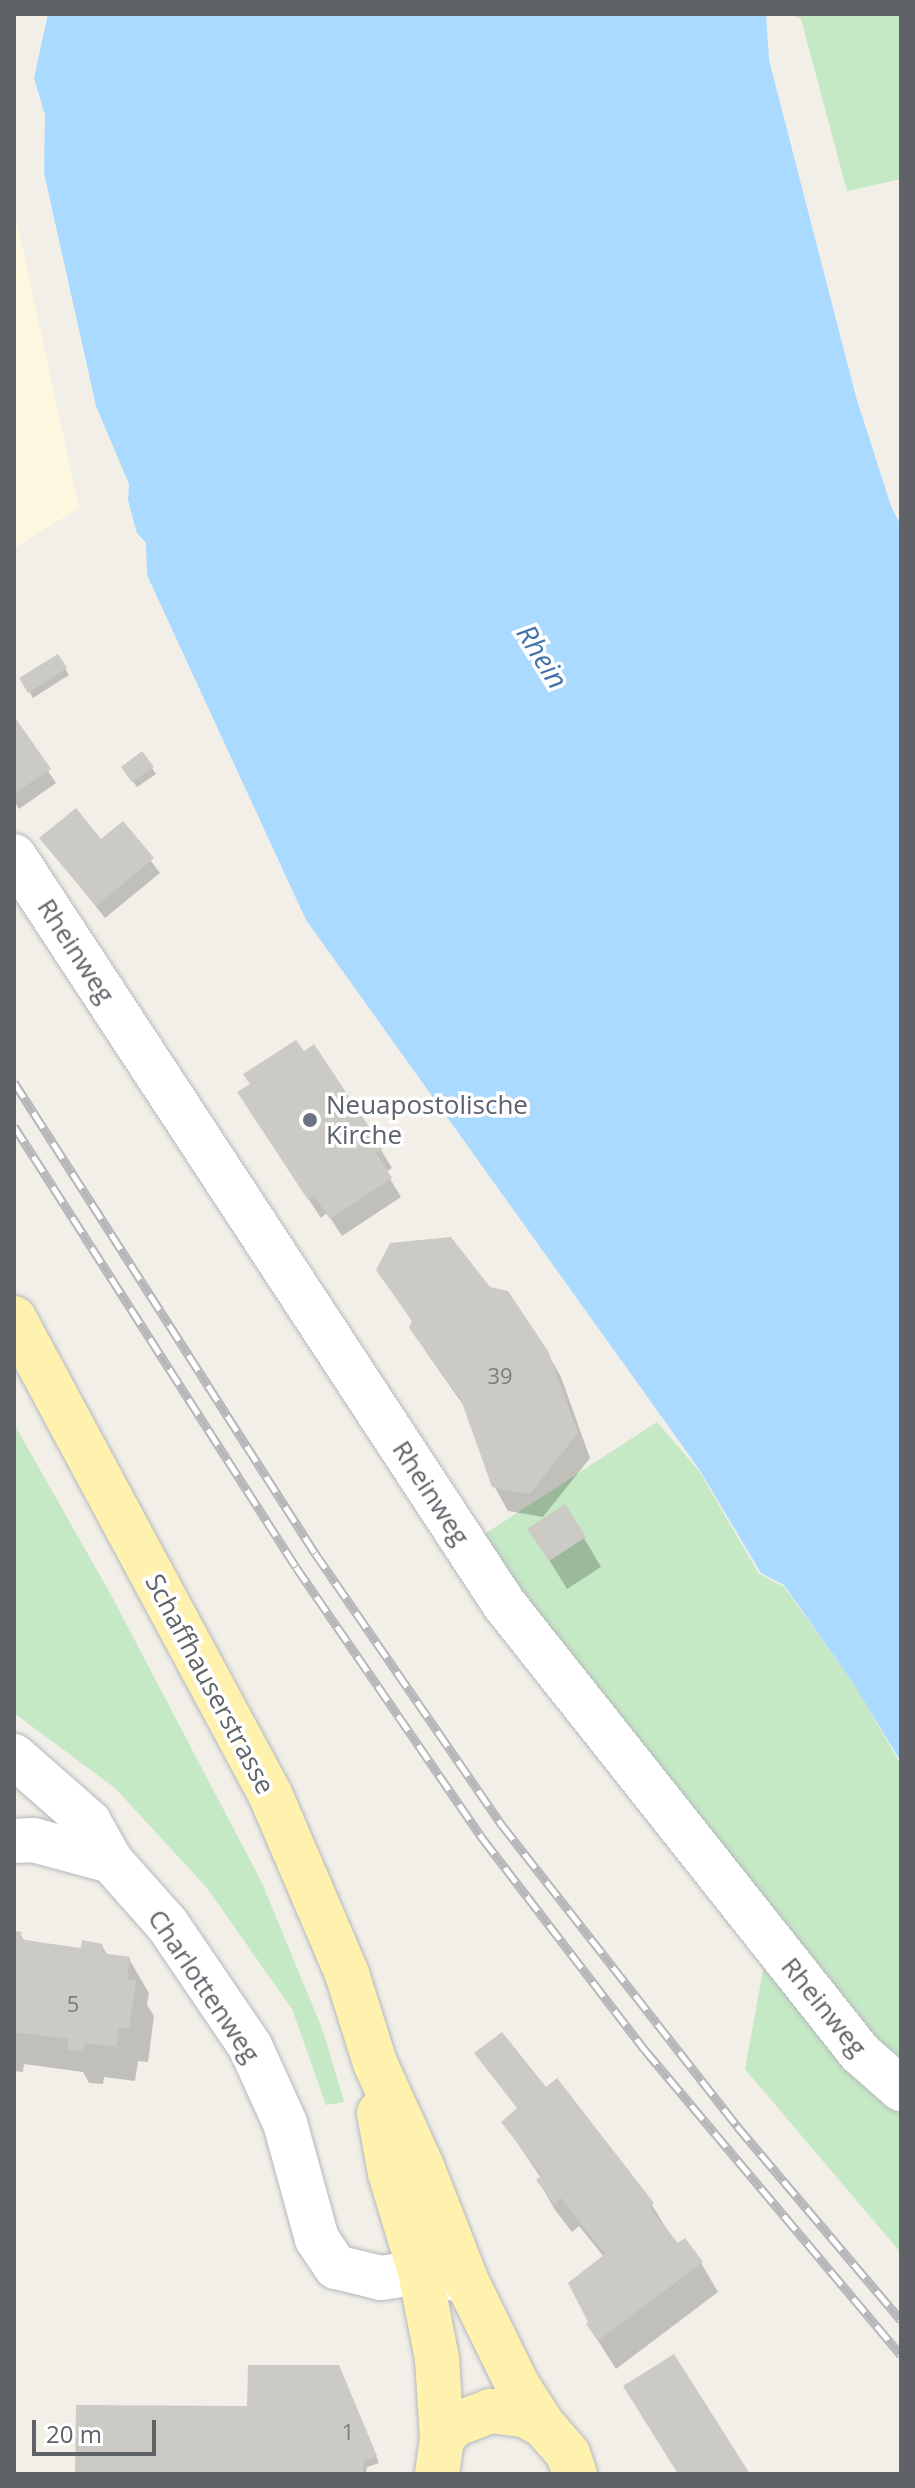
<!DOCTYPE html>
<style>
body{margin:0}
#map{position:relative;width:915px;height:2488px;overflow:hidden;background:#f1efe8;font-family:"Open Sans",sans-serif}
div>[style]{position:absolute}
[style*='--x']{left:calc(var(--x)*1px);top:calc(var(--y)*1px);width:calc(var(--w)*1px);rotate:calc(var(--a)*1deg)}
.commercial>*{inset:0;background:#fef7e0}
.green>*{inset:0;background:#c5e8c5}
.water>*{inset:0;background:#aadaff}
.shadow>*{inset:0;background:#0003}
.building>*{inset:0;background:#cccac5}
.roads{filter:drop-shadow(0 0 2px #b5b8bc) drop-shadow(0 0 2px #b5b8bc)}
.minor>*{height:44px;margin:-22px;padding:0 22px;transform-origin:22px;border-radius:22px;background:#fff}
.major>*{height:44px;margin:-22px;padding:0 22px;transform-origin:22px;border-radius:22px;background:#fff2af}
.rail>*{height:9px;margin-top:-4.5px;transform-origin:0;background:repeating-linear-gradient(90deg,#fff 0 18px,#b6b7b8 0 36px);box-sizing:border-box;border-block:2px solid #b6b7b8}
.dots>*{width:22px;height:22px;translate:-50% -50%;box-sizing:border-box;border:4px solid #fff;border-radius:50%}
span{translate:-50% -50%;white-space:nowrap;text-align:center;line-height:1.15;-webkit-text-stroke:7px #fff;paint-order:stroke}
.number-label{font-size:22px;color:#7a7d7f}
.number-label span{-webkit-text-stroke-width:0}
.street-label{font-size:26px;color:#5f6368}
.worship-label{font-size:26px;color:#5b616d}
.left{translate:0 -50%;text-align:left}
.water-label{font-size:28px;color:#4174aa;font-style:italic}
.frame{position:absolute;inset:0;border:16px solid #5f6368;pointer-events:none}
.scale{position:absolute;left:32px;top:2420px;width:124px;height:36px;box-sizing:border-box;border:4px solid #5f6368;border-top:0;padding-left:10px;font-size:24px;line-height:28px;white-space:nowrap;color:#5f6368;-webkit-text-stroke:6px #fff;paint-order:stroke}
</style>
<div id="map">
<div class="commercial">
<i style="clip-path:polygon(14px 209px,79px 508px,14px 548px)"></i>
</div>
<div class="green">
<i style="clip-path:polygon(791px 14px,901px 14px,901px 179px,847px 191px,801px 19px)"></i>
<i style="clip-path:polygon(657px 1422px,699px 1471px,759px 1574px,784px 1587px,854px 1684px,901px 1765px,901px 2104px,460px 1550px)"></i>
<i style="clip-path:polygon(14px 1424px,110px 1593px,262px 1883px,323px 2031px,344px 2102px,326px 2105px,292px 2009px,207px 1888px,115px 1788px,14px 1713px)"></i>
<i style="clip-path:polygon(764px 1965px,901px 2110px,901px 2253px,745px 2069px)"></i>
</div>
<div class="water">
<i style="clip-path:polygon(48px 14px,766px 14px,769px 60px,856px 397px,891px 506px,901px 526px,901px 1762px,853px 1683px,784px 1585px,761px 1573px,699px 1469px,306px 920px,147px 575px,146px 543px,137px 533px,128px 500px,129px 484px,96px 406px,44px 173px,45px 115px,34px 78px)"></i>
</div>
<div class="shadow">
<i style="clip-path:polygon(58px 657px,69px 675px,33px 698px,22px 679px)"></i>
<i style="clip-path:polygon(14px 720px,56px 783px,19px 809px,14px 801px)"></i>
<i style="clip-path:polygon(152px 768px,156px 774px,137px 787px,127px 773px)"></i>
<i style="clip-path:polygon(123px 824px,160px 873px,105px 918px,42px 838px,101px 841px)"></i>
<i style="clip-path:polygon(314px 1047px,381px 1150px,392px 1168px,386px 1172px,401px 1197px,342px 1236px,327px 1213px,321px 1218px,251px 1112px)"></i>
<i style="clip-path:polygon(379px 1270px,489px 1289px,547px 1352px,561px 1377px,590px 1458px,543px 1517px,508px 1511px,494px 1486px,466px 1409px,426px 1352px,412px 1328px,413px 1323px)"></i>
<i style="clip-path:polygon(530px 1529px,584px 1538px,601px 1567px,567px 1589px)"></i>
<i style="clip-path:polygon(14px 1933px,20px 1934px,25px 1942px,83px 1950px,102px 1946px,108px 1956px,129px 1959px,149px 1993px,147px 2005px,154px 2016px,148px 2062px,138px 2061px,135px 2081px,104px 2077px,103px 2084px,89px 2083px,83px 2072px,24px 2064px,23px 2072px,14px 2071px)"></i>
<i style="clip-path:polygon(557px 2081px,652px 2205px,677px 2246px,701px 2263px,718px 2292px,616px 2369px,588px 2325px,604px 2257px,579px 2226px,572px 2232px,555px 2210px,538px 2180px,541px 2178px,503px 2122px)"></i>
<i style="clip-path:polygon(341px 2373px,379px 2463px,367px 2467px,366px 2474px,77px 2474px)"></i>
</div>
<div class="building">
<i style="clip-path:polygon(58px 654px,67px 668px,28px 693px,19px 678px)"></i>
<i style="clip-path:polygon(14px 716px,51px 769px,14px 794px)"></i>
<i style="clip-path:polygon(142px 751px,154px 767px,132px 782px,121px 767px)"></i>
<i style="clip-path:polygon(76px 808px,101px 839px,123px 821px,154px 858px,96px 906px,39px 838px)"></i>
<i style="clip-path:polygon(296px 1040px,304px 1051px,314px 1044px,383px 1148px,376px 1153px,392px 1178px,330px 1219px,314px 1196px,308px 1200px,237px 1092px,250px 1084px,243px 1074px)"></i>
<i style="clip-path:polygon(451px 1237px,490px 1287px,508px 1291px,548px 1351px,578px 1433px,530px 1494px,492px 1487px,461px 1400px,409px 1328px,412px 1321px,376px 1270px,390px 1243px)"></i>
<i style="clip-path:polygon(565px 1504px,586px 1537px,549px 1561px,527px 1529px)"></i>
<i style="clip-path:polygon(14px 1931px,22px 1932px,20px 1939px,45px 1943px,81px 1948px,82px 1940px,103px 1944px,102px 1953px,130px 1957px,127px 1979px,136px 1980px,129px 2029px,119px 2027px,116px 2047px,85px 2043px,83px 2051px,67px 2049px,69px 2039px,14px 2032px)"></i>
<i style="clip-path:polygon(502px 2032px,546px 2087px,557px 2078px,654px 2203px,649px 2207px,678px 2243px,685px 2238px,703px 2262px,598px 2341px,586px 2324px,588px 2322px,568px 2283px,605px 2254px,561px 2198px,554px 2204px,536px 2180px,542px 2175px,501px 2122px,517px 2108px,474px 2053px)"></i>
<i style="clip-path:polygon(674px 2354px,750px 2474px,678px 2474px,623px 2386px)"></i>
<i style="clip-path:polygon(248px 2365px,339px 2365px,377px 2456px,364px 2461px,363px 2474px,75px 2474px,76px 2405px,247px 2406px)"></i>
</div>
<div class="roads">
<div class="minor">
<i style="--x:14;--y:856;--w:894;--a:56.77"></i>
<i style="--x:504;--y:1604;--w:573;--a:51.59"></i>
<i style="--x:860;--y:2053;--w:55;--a:41.3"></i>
<i style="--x:14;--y:1756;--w:100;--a:41.3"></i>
<i style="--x:89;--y:1822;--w:45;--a:60.6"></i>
<i style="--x:14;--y:1841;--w:19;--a:-3"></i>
<i style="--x:33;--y:1840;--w:81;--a:15.1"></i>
<i style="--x:111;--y:1861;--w:84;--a:48.4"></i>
<i style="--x:167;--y:1924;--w:148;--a:55.8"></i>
<i style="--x:250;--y:2046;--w:85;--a:65.6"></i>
<i style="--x:285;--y:2123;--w:120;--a:74.6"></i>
<i style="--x:317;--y:2239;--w:34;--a:56"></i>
<i style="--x:336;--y:2267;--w:46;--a:13.7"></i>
<i style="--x:381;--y:2278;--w:39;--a:-9"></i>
<i style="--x:420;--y:2272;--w:37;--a:11"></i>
</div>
<div class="major">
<i style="--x:14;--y:1318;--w:540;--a:61.73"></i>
<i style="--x:270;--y:1794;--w:196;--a:66.8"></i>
<i style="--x:347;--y:1974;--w:93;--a:72.5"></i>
<i style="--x:375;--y:2063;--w:116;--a:65.6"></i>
<i style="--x:423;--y:2169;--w:121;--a:68.7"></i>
<i style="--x:467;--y:2282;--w:116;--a:63.9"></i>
<i style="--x:518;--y:2386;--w:46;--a:57.3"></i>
<i style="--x:379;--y:2113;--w:61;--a:79.6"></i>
<i style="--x:390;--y:2173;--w:103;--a:73.1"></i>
<i style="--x:420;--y:2272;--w:89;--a:78.9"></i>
<i style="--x:437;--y:2359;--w:80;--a:86.4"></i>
<i style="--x:437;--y:2474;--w:35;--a:-82"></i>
<i style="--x:442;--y:2439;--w:18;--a:-49"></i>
<i style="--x:454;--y:2425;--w:39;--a:-21"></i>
<i style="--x:490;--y:2411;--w:34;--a:7"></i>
<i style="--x:524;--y:2415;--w:21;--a:28"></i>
<i style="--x:543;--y:2425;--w:38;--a:49"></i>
<i style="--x:568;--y:2454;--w:21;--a:71"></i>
</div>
</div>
<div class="rail">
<i style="--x:14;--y:1082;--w:559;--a:57.42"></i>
<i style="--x:315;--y:1553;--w:330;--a:55.5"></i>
<i style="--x:502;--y:1825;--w:382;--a:52"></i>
<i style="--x:737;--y:2126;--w:254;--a:49.8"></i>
<i style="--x:14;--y:1126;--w:523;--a:57.4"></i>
<i style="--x:296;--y:1567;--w:330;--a:55.5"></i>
<i style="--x:483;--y:1839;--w:266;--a:52.5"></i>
<i style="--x:645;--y:2050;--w:398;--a:50"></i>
</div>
<div class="dots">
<i style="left:310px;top:1120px;background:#6b7280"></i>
</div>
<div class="number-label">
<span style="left:500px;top:1376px">39</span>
<span style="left:73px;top:2004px">5</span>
<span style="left:348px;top:2432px">1</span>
</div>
<div class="street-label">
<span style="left:76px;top:951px;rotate:57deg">Rheinweg</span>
<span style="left:431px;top:1493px;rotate:57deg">Rheinweg</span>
<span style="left:210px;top:1684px;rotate:62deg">Schaffhauserstrasse</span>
<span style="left:204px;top:1986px;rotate:56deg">Charlottenweg</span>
<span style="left:824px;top:2007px;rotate:51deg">Rheinweg</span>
</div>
<div class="worship-label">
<span class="left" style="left:326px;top:1120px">Neuapostolische<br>Kirche</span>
</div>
<div class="water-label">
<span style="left:543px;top:656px;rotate:58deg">Rhein</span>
</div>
<div class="frame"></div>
<div class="scale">20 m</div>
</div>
